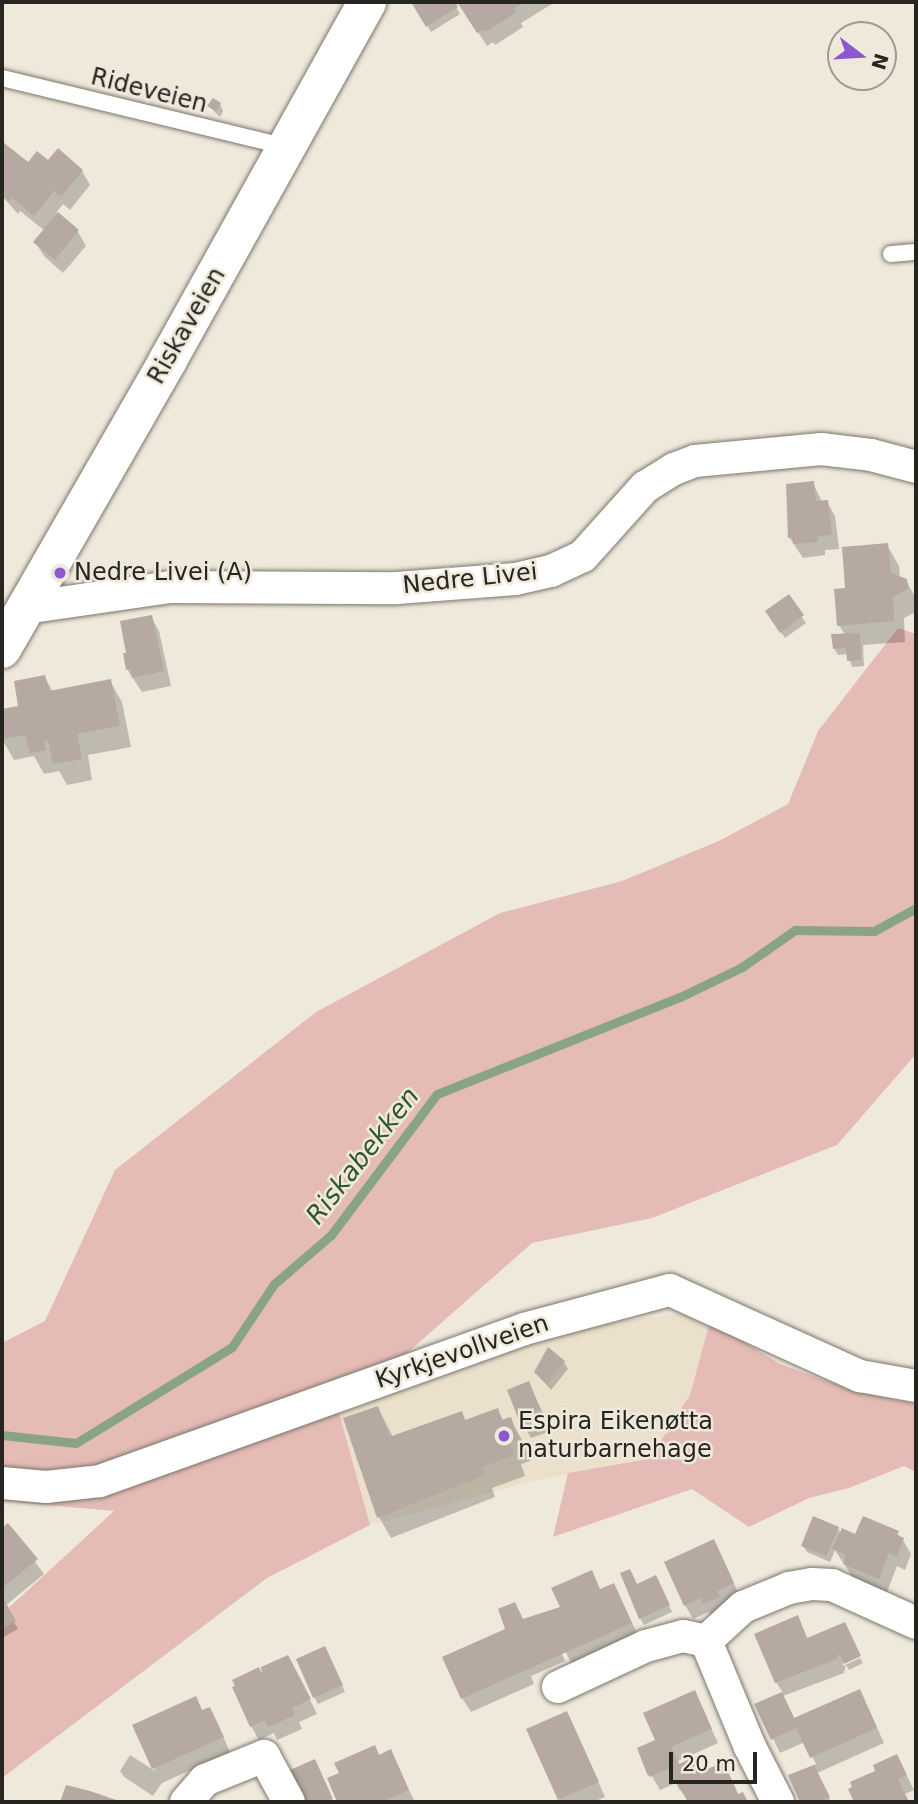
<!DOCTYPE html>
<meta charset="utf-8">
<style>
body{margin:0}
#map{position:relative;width:918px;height:1804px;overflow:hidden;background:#efe9dc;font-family:"DejaVu Sans",sans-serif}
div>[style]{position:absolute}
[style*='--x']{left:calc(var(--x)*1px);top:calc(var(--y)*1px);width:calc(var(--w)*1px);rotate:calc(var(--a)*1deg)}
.built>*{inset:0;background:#eae0cc}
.green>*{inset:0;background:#e5bbb6}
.shadow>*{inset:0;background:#0003}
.stream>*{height:9px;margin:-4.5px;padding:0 4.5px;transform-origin:4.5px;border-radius:4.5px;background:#89a484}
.building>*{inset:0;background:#b5a9a1}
.roads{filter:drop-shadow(0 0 2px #7c766b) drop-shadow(0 0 2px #7c766b)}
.lane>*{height:16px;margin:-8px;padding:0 8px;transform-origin:8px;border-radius:8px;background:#fff}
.street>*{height:32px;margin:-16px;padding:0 16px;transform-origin:16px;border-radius:16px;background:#fff}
.secondary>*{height:38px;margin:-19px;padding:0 19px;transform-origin:19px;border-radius:19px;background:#fff}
.dots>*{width:19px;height:19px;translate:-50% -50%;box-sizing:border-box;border:4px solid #efe9dc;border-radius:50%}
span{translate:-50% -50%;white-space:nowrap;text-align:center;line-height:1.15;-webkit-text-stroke:5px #efe9dc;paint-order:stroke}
.street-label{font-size:24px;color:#272520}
.poi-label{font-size:24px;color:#272520}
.left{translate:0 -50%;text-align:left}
.water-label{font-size:26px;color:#305729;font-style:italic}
.frame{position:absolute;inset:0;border:4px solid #272520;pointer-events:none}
.north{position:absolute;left:827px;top:21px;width:70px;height:70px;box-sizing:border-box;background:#efe9dc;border:2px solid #9f9b91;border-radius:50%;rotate:107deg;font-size:19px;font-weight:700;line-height:28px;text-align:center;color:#272520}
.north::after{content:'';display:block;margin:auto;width:24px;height:32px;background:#8a59d2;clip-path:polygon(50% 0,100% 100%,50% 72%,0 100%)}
.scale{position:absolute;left:669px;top:1752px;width:88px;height:32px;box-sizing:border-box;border:4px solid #272520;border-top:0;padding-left:9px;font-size:21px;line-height:24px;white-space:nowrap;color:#272520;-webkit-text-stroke:5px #efe9dc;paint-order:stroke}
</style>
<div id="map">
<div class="built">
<i style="clip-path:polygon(679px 1314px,710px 1321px,690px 1395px,648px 1459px,533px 1481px,370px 1525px,338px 1413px,583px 1326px)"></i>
</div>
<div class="green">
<i style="clip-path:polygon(898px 628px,916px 634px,916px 1054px,837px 1145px,652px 1218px,532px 1243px,339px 1413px,370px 1525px,267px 1578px,2px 1778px,2px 1614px,114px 1511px,2px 1501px,2px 1343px,45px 1321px,115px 1170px,316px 1012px,500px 913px,622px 881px,719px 841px,788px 804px,818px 731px)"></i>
<i style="clip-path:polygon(710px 1321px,780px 1364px,857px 1392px,916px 1404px,916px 1472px,904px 1466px,849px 1488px,809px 1498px,749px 1527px,692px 1489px,553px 1537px,568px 1473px,649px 1459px,690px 1395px)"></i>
</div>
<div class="shadow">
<i style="clip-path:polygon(413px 2px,453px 2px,460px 14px,431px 32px)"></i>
<i style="clip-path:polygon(458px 2px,551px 2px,552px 4px,521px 23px,523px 27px,495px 45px,493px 42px,487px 46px)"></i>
<i style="clip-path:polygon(220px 104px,223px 111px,220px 117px,209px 106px)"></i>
<i style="clip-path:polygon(3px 144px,29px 165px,48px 163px,82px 171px,90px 185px,70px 210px,63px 204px,56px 213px,78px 232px,86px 246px,63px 273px,44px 256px,35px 242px,45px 231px,20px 211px,18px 214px,2px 196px)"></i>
<i style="clip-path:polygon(813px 483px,822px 502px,827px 502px,835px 516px,839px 549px,825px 550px,825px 555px,803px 558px,789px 537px)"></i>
<i style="clip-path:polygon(887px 545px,899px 566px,900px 578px,906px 580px,916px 599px,916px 612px,904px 618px,905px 642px,863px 645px,864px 666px,852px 667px,848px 654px,838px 655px,834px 648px,845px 635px,839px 625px,847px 590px)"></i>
<i style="clip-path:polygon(788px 596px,806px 623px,785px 638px,771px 618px)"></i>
<i style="clip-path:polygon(151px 617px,159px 631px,171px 686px,142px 692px,127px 669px,128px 654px)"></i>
<i style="clip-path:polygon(45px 677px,53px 692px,110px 681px,122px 702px,131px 747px,88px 755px,92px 780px,67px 785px,59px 771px,44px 774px,34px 756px,14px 760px,2px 739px,2px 711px,21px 707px)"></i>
<i style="clip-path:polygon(564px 1362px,568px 1369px,551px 1390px,536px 1372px)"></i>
<i style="clip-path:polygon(529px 1383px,551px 1431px,531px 1438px,519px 1417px)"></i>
<i style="clip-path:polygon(378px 1408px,393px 1437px,461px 1413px,466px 1421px,497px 1410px,504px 1422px,510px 1419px,522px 1440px,530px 1461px,521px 1464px,525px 1476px,492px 1488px,495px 1497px,391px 1538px,379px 1517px)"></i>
<i style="clip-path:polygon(8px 1525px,44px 1574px,5px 1606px,18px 1629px,2px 1638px,2px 1530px)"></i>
<i style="clip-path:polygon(838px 1528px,841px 1534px,856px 1536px,897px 1533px,903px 1540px,911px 1554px,905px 1570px,897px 1566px,887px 1592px,853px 1578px,835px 1550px,830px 1562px,807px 1552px,803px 1546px)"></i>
<i style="clip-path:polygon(721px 1555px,740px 1597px,713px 1618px,709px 1612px,693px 1619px,685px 1605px)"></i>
<i style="clip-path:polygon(591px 1572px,601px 1591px,614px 1585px,639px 1637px,574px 1669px,549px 1617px,545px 1617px,565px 1661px,531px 1676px,534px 1684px,471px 1712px,462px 1698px,523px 1621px,562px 1608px)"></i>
<i style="clip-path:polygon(659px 1584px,672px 1612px,644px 1625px,640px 1618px,637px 1586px)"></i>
<i style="clip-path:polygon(797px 1617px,808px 1639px,859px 1655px,843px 1662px,843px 1666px,860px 1658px,863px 1663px,849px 1670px,846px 1665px,844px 1673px,783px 1696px,795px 1720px,867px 1705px,884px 1743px,817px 1773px,831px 1802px,802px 1802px,791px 1776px,816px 1764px,805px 1742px,780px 1753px,757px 1705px,783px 1693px,776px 1682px)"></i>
<i style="clip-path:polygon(328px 1654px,345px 1692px,318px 1704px,314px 1697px)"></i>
<i style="clip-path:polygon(296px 1671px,317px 1714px,299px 1722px,302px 1729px,277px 1740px,274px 1733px,259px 1740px,251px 1726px,267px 1682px)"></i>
<i style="clip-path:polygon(694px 1692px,718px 1743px,678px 1761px,680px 1765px,701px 1775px,723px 1764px,739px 1796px,743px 1794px,747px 1802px,689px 1802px,684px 1790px,680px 1791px,676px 1783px,660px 1790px,652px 1776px,640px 1749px,657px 1741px)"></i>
<i style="clip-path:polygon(196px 1699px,203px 1712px,217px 1723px,230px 1752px,162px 1783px,153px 1796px,124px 1777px,120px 1771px,130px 1755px,155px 1771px,135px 1726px)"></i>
<i style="clip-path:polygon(574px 1727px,605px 1797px,593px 1802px,561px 1802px,528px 1729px)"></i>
<i style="clip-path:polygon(390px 1752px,415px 1802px,339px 1802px,329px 1779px)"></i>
<i style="clip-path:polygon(897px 1756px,914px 1790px,905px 1794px,909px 1802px,856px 1802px,850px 1790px)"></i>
</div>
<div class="stream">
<i style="--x:2;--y:1435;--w:74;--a:6.2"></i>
<i style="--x:76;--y:1443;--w:183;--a:-31.6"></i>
<i style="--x:232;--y:1347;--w:76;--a:-56.3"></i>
<i style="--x:274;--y:1284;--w:75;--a:-40.7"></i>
<i style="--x:331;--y:1235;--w:176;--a:-53.1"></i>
<i style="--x:437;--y:1094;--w:262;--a:-21.8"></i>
<i style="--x:680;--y:997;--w:69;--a:-25.8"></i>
<i style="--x:742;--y:967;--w:65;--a:-34.9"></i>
<i style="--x:795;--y:930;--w:79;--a:0.7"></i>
<i style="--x:874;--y:931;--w:48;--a:-28.7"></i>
</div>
<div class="building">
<i style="clip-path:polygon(411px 2px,455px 2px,458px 7px,426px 27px)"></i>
<i style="clip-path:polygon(457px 2px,524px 2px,514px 8px,517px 12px,485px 32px,484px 29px,477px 33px)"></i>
<i style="clip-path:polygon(213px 98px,221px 103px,216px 111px,207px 106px)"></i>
<i style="clip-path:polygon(3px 142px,28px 162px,37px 151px,48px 160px,58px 148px,83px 170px,61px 197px,54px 191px,34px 216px,12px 198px,9px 201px,4px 197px,6px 194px,2px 190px)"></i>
<i style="clip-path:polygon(58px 212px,79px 230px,55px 260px,33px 242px)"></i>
<i style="clip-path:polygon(814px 481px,816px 501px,828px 500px,832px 535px,818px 536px,818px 542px,793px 544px,792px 537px,788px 538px,786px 484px)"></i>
<i style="clip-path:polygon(888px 543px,891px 573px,907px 579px,908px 589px,893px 597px,894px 621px,837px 626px,834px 589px,845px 588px,842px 547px)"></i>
<i style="clip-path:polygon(789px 594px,804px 615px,780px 633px,765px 611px)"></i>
<i style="clip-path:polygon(152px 615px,164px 671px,132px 678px,130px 669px,126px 670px,123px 653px,126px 653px,120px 621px)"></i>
<i style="clip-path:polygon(860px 633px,861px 660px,847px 661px,846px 648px,833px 649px,831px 634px)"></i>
<i style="clip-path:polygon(45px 675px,49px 691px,111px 679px,120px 726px,77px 734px,82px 759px,53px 764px,48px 740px,44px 741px,46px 750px,30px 753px,25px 735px,2px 739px,2px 709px,18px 706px,14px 681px)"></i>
<i style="clip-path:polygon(548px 1347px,565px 1361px,547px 1385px,534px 1372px)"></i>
<i style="clip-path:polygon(529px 1381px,540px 1409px,518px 1418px,507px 1390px)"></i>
<i style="clip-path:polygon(378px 1406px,389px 1437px,462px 1411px,465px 1420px,498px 1408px,502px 1420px,511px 1417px,519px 1440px,510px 1443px,514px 1455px,482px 1467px,485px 1475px,377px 1518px,343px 1418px)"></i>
<i style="clip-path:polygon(813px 1516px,839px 1527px,826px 1556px,801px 1546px)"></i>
<i style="clip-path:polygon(863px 1516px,899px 1531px,897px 1535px,904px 1538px,897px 1557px,889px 1553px,879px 1579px,843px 1564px,846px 1555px,832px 1549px,842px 1528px,855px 1534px)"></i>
<i style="clip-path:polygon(8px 1523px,38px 1559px,2px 1588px,2px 1528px)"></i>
<i style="clip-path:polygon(714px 1539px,734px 1583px,717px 1591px,720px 1597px,703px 1604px,700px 1598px,684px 1606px,664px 1562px)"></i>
<i style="clip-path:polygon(630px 1569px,637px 1584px,656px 1575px,670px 1605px,639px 1619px,620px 1573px)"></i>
<i style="clip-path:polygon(592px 1570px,600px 1589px,614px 1583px,632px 1623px,461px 1699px,442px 1657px,505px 1629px,498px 1609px,515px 1602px,523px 1619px,560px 1607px,551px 1588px)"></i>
<i style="clip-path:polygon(2px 1596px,16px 1621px,2px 1629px)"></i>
<i style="clip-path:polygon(798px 1615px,807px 1638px,845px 1622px,861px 1656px,844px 1664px,839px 1653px,837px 1659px,775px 1683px,754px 1634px)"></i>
<i style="clip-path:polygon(325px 1646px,343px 1685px,313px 1698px,296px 1659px)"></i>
<i style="clip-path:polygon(288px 1655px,311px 1699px,292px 1708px,295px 1715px,268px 1727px,265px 1720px,250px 1727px,232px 1687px,235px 1686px,232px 1680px,259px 1667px,262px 1674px,261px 1667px)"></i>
<i style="clip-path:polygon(860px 1689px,877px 1728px,810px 1758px,796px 1728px,771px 1740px,754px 1704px,782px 1692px,794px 1718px)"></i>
<i style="clip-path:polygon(695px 1690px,712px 1729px,671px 1747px,679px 1764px,694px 1757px,700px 1772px,724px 1762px,738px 1794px,743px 1792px,748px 1802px,688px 1802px,668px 1769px,650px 1777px,647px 1774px,637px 1748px,655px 1740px,643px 1713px)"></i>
<i style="clip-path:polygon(196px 1696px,202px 1710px,210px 1707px,224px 1737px,152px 1769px,132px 1725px)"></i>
<i style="clip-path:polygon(567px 1711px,599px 1782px,558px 1800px,526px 1729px)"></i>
<i style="clip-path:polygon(375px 1745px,379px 1755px,391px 1749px,409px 1790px,381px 1802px,337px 1802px,327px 1778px,339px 1773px,334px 1763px)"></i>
<i style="clip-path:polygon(897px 1754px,907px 1775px,898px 1779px,909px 1802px,854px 1802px,848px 1789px,852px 1787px,850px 1782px,875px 1771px,873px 1765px)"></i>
<i style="clip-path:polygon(315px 1759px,333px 1799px,326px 1802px,302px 1802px,288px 1771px)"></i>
<i style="clip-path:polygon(814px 1765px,830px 1797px,818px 1802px,800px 1802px,788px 1775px)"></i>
<i style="clip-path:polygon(66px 1785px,90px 1791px,122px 1802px,60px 1802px)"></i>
</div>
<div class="roads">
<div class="lane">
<i style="--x:2;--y:78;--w:293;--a:13.6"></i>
<i style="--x:891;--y:254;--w:25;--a:-5"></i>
</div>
<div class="street">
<i style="--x:25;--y:608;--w:147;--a:-8.2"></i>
<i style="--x:170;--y:587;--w:227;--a:0.3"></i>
<i style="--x:397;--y:588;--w:119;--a:-4.3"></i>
<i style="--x:516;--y:579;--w:36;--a:-13"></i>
<i style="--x:551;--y:571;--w:35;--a:-25"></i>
<i style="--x:583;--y:556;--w:93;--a:-48.1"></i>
<i style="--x:645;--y:487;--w:34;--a:-32"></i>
<i style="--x:674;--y:469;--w:22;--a:-21"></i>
<i style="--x:695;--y:461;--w:127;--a:-5.4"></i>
<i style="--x:821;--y:449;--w:50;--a:6.8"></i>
<i style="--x:871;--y:455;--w:47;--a:14.9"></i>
<i style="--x:2;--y:1483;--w:44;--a:5.2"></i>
<i style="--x:46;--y:1487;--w:54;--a:-6.3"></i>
<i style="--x:100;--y:1481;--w:450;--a:-19.7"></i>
<i style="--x:524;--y:1329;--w:151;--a:-15"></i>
<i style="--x:670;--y:1290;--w:209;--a:24.4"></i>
<i style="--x:860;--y:1376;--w:57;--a:10.1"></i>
<i style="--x:706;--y:1641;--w:50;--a:-42.6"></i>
<i style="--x:743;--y:1607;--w:50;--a:-22.4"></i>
<i style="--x:789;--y:1588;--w:23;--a:-10"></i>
<i style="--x:812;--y:1584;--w:20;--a:3"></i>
<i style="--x:832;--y:1585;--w:92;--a:24.3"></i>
<i style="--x:558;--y:1687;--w:97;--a:-25"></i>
<i style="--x:646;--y:1646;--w:38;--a:-15"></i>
<i style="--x:683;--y:1636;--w:24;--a:12"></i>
<i style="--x:706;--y:1641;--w:115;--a:67.5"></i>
<i style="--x:750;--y:1747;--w:62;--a:63"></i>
<i style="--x:186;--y:1802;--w:29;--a:-49"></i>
<i style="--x:205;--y:1780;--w:64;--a:-22.1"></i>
<i style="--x:264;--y:1756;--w:52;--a:61.5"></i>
</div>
<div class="secondary">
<i style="--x:2;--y:649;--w:333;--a:-60.1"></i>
<i style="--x:168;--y:360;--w:410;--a:-60.9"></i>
</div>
</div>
<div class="dots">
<i style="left:60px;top:573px;background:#8a59d2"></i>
<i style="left:504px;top:1436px;background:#8a59d2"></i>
</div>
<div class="street-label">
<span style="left:149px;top:91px;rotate:14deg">Rideveien</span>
<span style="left:187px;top:326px;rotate:-60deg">Riskaveien</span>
<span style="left:470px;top:579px;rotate:-6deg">Nedre Livei</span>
<span style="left:462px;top:1352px;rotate:-19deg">Kyrkjevollveien</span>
</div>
<div class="poi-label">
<span class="left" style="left:74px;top:573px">Nedre Livei (A)</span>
<span class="left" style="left:518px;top:1436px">Espira Eikenøtta<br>naturbarnehage</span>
</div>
<div class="water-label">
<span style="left:363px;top:1156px;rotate:-52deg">Riskabekken</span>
</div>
<div class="frame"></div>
<div class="north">N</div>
<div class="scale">20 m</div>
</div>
